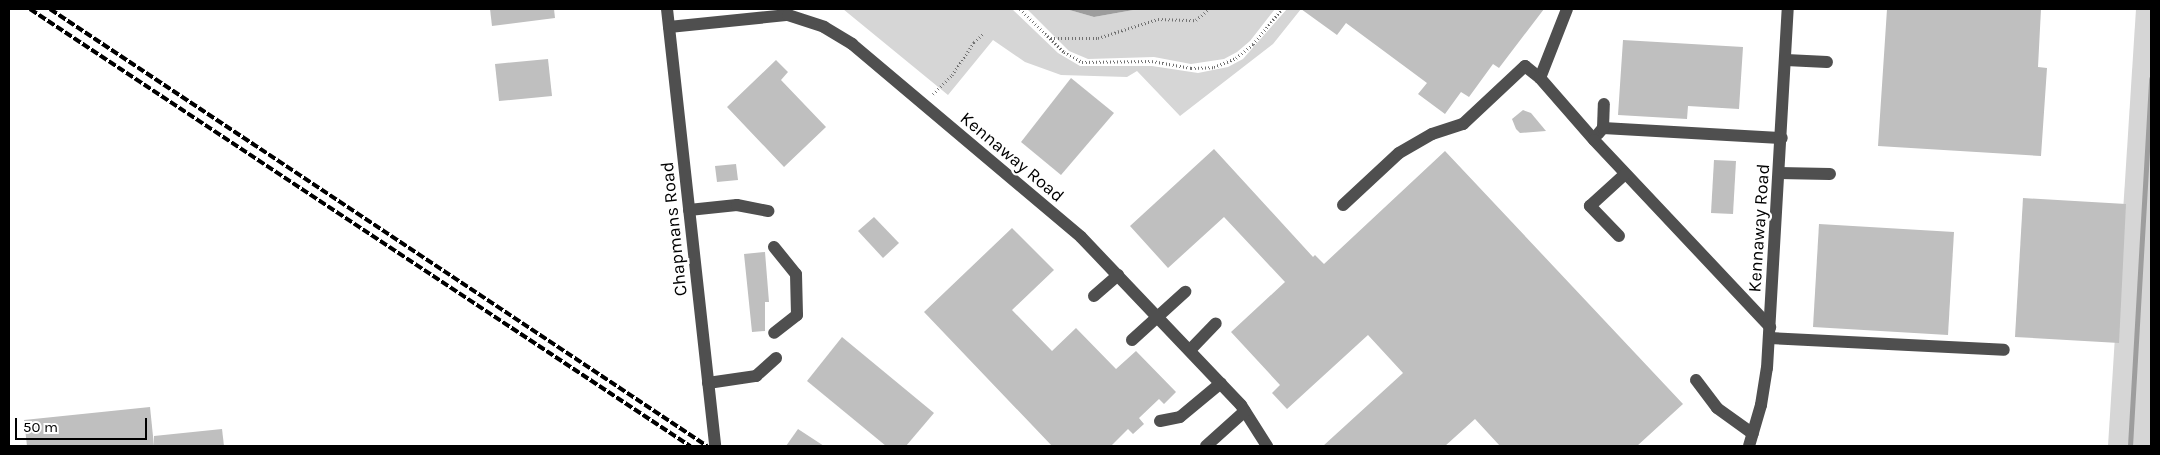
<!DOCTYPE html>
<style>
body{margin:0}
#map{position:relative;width:2160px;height:455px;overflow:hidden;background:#fff;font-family:Karla,sans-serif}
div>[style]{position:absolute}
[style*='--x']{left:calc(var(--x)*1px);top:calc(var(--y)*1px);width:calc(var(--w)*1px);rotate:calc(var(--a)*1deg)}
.green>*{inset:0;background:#d6d6d6}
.water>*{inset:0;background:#9d9d9d}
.stream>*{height:5px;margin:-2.5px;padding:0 2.5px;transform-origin:2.5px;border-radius:2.5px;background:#9d9d9d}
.building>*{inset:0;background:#bfbfbf}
.path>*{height:3px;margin-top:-1.5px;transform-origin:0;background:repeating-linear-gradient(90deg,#717171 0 1px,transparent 0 3.5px)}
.minor>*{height:12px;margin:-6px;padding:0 6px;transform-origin:6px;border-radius:6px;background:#4f4f4f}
.rail>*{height:4px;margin-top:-2px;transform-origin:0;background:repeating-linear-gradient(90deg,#000 0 8px,transparent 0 10.5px)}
span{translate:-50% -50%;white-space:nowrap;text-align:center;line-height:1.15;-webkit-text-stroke:4.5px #fff;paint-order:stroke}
.street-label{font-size:18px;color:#000}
.frame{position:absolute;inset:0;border:10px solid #000;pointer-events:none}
.scale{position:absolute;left:15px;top:418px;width:132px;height:22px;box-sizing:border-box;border:2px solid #000;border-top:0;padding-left:6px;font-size:15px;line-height:18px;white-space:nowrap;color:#000;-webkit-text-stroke:4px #fff;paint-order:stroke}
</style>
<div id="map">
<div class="green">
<i style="clip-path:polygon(843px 9px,1012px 9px,1058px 53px,1080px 66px,1152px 66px,1198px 73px,1228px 67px,1243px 59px,1287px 9px,1301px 9px,1273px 44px,1180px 116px,1137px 71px,1127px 77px,1061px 75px,1025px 62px,993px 40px,948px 95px)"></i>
<i style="clip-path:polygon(1027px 9px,1066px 9px,1094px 17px,1139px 9px,1275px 9px,1250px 41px,1237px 52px,1224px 59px,1191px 64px,1154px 57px,1088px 59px,1069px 51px)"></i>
<i style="clip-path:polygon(2136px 9px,2151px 9px,2151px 446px,2108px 446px)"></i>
</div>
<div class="water">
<i style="clip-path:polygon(1066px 9px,1139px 9px,1094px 17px)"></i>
</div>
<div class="stream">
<i style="--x:2130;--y:446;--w:368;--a:-86.7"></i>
</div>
<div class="building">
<i style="clip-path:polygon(490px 9px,554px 9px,555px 18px,492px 26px)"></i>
<i style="clip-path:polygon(1301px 9px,1544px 9px,1499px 68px,1493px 64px,1469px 97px,1461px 92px,1445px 114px,1418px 94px,1427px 83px,1346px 23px,1337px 35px)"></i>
<i style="clip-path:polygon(1887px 9px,2041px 9px,2038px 67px,2047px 68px,2041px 156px,1878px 146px)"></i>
<i style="clip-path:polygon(1623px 40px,1743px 47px,1739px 109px,1688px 106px,1687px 119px,1618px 115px)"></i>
<i style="clip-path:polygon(548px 59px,552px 96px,499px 101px,495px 64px)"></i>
<i style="clip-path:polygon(776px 60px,788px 72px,781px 80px,826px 127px,784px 167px,727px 107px)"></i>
<i style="clip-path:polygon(1071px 78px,1114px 113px,1061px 175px,1021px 142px)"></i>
<i style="clip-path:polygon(1523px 110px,1531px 113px,1546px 131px,1520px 133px,1516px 129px,1512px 119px)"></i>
<i style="clip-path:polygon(1214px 149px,1313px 257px,1315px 255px,1324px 264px,1445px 151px,1683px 404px,1637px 446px,1500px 446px,1475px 419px,1445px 446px,1323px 446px,1403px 373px,1368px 335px,1287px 409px,1272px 393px,1280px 385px,1231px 332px,1285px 282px,1224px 217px,1168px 268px,1130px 226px)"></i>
<i style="clip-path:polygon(1714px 160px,1736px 161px,1733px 214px,1711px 213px)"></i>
<i style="clip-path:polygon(736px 164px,738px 180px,717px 182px,715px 166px)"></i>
<i style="clip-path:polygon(2023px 198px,2126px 204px,2119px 343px,2015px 337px)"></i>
<i style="clip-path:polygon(874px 217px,899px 243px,883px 258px,858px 231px)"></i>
<i style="clip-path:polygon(1819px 224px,1954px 232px,1948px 335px,1813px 327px)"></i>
<i style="clip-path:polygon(1012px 228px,1054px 270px,1012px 310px,1052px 351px,1076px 328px,1116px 369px,1136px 351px,1176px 392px,1164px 404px,1159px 399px,1139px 418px,1144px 424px,1133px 434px,1128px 429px,1111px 446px,1052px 446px,924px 312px)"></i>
<i style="clip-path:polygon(765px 252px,769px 302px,765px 302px,765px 331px,752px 332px,744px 254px)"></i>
<i style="clip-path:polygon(842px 337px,934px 413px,906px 446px,886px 446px,807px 381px)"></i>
<i style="clip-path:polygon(150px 407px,154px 446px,27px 446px,24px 420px)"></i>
<i style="clip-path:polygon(222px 429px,224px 446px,154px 446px,154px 436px)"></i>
<i style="clip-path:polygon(798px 429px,824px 446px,786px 446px)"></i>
</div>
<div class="path">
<i style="--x:1020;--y:9;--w:62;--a:44.3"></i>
<i style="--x:1064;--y:52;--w:21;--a:29"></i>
<i style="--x:1082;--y:62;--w:70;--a:-0.8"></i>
<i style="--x:1152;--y:61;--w:40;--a:10"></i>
<i style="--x:1191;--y:68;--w:23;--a:-2"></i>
<i style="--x:1214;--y:67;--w:24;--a:-22"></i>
<i style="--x:1236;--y:58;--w:22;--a:-39"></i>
<i style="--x:1253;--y:44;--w:45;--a:-50.4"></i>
<i style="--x:1051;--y:38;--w:47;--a:0"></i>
<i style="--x:1098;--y:38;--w:63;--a:-17.6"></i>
<i style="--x:1158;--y:19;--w:38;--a:2"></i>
<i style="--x:1196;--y:20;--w:17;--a:-40"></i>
<i style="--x:933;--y:94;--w:27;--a:-45"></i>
<i style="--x:952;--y:75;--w:40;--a:-56"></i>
<i style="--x:974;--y:42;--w:13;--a:-42"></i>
</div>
<div class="minor">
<i style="--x:667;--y:9;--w:440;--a:83.7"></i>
<i style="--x:669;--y:27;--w:120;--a:-5.8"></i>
<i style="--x:788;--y:15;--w:38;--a:18"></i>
<i style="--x:824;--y:27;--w:33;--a:31"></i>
<i style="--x:852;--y:44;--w:299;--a:40.1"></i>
<i style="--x:1081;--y:237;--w:232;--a:46.4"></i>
<i style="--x:1241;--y:405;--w:49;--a:57.6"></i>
<i style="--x:1786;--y:60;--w:41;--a:2.8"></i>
<i style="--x:1540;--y:78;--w:74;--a:-68.6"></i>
<i style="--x:1603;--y:128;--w:179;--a:3.2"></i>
<i style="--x:1598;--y:134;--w:8;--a:-50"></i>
<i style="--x:1603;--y:128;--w:24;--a:-88"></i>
<i style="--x:1779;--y:173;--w:51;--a:1.1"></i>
<i style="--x:1343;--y:205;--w:76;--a:-42.9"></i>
<i style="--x:1399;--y:153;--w:38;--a:-30"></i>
<i style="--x:1432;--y:134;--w:33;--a:-18"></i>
<i style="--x:1463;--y:124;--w:85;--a:-43.1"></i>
<i style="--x:1525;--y:66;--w:19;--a:39"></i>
<i style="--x:1540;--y:78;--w:82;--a:48.9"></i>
<i style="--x:1594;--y:140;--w:257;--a:46.7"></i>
<i style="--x:689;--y:210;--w:48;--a:-5.9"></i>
<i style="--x:737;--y:205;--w:32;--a:11"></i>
<i style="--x:1619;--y:236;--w:42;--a:-134"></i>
<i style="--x:1590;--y:206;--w:47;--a:-42.4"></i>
<i style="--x:774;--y:247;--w:35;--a:51"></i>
<i style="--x:796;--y:274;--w:41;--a:88.6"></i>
<i style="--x:797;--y:315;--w:29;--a:142"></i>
<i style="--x:1094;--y:296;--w:32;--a:-41"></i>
<i style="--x:1770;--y:338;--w:234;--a:2.9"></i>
<i style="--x:1132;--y:340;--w:72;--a:-42.2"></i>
<i style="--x:1190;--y:350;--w:37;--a:-46"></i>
<i style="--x:1696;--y:380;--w:35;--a:53"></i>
<i style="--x:1717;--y:408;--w:44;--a:35.8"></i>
<i style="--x:708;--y:383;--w:49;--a:-8.3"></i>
<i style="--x:756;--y:376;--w:27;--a:-42"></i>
<i style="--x:1160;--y:421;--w:20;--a:-11"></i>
<i style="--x:1180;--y:417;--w:53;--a:-39.7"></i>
<i style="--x:1206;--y:446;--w:52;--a:-41.9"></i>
<i style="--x:1749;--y:446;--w:43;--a:-73.7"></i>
<i style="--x:1761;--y:405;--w:37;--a:-81"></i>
<i style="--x:1767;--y:368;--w:360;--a:-86.7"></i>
</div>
<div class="rail">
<i style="--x:30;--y:9;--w:792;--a:33.51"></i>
<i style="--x:50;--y:9;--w:789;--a:33.63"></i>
</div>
<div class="street-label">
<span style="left:1012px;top:157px;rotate:40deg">Kennaway Road</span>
<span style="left:1759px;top:228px;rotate:-86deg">Kennaway Road</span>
<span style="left:674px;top:229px;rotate:-96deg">Chapmans Road</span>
</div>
<div class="frame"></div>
<div class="scale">50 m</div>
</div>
